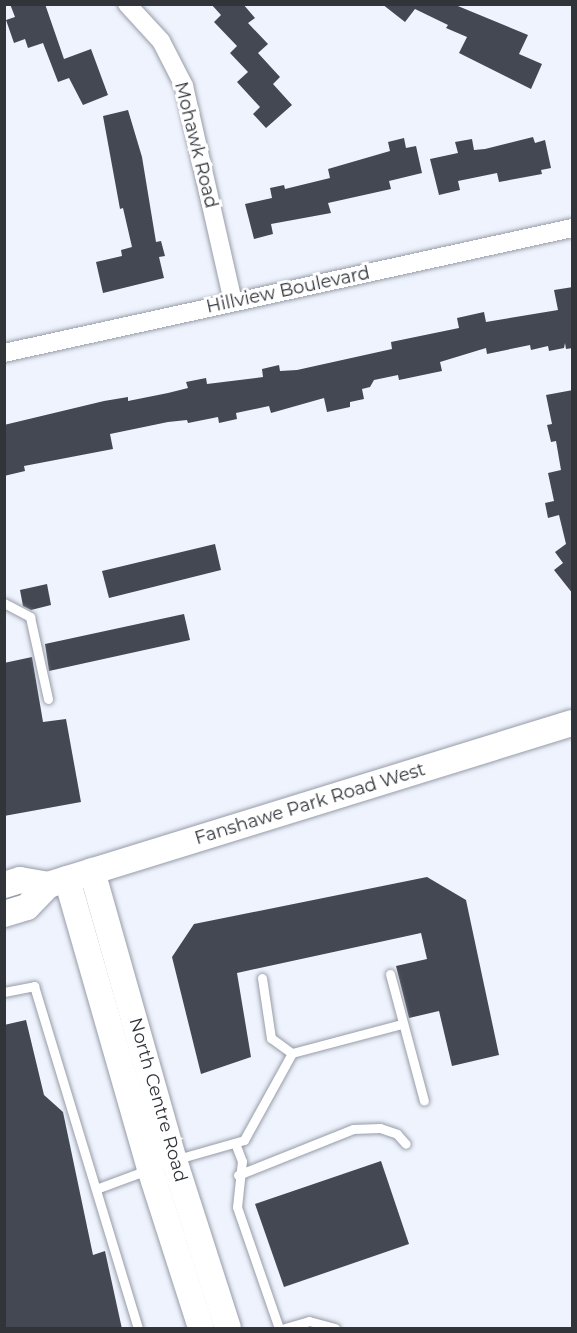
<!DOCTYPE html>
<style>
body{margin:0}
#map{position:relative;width:577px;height:1333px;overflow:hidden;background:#eef3fd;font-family:Montserrat,sans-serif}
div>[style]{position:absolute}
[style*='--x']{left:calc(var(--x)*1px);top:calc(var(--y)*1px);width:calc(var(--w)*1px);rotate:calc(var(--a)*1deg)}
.building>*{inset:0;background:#434853}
.roads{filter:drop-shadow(0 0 2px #969ca8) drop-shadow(0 0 2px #969ca8)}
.lane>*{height:9px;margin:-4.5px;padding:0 4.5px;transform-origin:4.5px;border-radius:4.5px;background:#fff}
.street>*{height:18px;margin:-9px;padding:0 9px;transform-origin:9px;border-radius:9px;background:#fff}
.secondary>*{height:26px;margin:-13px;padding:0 13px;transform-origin:13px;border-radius:13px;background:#fff}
span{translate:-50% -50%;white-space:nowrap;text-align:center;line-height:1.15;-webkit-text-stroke:6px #fff;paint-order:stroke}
.street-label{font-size:18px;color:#313439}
.frame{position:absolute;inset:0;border:6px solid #313439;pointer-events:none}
</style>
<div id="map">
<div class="building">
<i style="clip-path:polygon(10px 4px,45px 4px,64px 59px,91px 49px,108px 95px,83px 105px,69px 78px,58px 82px,43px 43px,28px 48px,25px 39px,14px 43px,6px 20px,15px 17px)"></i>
<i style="clip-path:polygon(211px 4px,243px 4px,255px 18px,248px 23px,268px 44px,258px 53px,280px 77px,273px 84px,292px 105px,266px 128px,253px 114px,260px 107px,237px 82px,248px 72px,230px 53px,237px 46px,214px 22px,221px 15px)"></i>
<i style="clip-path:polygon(382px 4px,453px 4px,528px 35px,519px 54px,542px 64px,531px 89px,459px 53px,467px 37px,446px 28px,448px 25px,415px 9px,405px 22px)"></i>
<i style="clip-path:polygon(128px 110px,142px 157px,156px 242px,161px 241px,165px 256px,159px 257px,164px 278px,103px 293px,96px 262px,122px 256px,121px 250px,132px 247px,123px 208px,120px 209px,103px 116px)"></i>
<i style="clip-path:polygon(533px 137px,535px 143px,545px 140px,551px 168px,541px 170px,542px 174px,499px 182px,497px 173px,458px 181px,460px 190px,439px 195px,430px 159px,458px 153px,455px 142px,472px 139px,474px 150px,485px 149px)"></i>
<i style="clip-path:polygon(404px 138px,406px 148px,416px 146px,422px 173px,389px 181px,391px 189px,328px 203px,331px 213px,271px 224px,273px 234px,254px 239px,245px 204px,272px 198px,270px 188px,284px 185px,285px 189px,330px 178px,328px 169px,390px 151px,388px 142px)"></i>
<i style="clip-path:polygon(573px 287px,573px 348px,566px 349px,565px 343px,564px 348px,549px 351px,548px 346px,531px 350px,530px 345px,487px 354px,486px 348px,440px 362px,442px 371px,399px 380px,398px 375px,374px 380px,370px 387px,362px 389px,364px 399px,350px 402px,350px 407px,327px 412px,324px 398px,271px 413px,269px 406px,236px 413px,237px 419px,219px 423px,218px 417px,188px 423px,187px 420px,168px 422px,110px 434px,113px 449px,24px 466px,25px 471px,4px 476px,4px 425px,104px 401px,128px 397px,128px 401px,168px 393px,188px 388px,186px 382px,206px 378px,207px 384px,263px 377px,262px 369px,279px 365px,280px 371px,297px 370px,392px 349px,391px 342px,459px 328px,457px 318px,484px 312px,486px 322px,558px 310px,554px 290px)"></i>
<i style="clip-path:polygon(573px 390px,573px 594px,554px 570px,563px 563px,555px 552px,566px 544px,559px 515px,548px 518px,545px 503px,554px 501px,548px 473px,561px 470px,556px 441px,551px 442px,547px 425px,552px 424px,546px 395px)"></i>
<i style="clip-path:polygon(215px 544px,221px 570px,109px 598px,102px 571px)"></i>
<i style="clip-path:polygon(47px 584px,51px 605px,31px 610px,23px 606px,20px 590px)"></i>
<i style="clip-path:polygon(184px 614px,190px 640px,49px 671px,45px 644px)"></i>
<i style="clip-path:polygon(32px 657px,43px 722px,66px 719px,81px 802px,4px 816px,4px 663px)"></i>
<i style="clip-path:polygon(427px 877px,466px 900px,499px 1055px,452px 1066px,439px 1011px,409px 1018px,396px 966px,427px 959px,421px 933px,237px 973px,251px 1057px,201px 1074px,172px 957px,194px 924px)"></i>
<i style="clip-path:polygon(26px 1020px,44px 1095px,63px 1112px,93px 1255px,105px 1251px,122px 1329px,4px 1329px,4px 1025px)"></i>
<i style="clip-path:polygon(381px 1161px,409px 1244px,284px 1287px,255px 1204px)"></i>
</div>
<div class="roads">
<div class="lane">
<i style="--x:4;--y:603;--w:30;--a:28"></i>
<i style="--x:30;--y:617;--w:84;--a:77.6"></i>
<i style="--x:390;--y:974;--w:131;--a:75"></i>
<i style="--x:262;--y:978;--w:61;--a:81.5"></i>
<i style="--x:271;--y:1038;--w:26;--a:36"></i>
<i style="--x:4;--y:992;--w:31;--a:-11"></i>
<i style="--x:34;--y:986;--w:357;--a:73.1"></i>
<i style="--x:235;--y:1143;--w:19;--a:69"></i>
<i style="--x:242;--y:1161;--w:46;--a:96.2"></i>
<i style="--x:237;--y:1207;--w:128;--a:70.9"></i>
<i style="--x:174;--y:1160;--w:73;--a:-15.9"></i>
<i style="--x:244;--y:1140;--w:99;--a:-61.1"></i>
<i style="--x:292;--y:1053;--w:114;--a:-14.8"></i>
<i style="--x:238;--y:1175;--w:124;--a:-21.8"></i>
<i style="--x:353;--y:1129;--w:27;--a:-2"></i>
<i style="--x:380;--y:1128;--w:18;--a:19"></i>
<i style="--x:397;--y:1134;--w:13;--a:48"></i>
<i style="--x:96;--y:1189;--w:54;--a:-20.4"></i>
<i style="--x:285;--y:1328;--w:25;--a:-16"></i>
<i style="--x:309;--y:1321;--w:27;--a:15"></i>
</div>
<div class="street">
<i style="--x:127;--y:4;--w:50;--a:47.4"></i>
<i style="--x:161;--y:41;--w:51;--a:62.9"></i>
<i style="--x:184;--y:86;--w:221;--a:77.2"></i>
<i style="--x:4;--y:353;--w:582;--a:-12.41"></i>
</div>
<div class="secondary">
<i style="--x:92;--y:871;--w:300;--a:74.2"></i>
<i style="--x:174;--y:1160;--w:176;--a:72.2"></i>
<i style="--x:67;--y:879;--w:302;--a:74"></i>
<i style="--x:150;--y:1169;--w:167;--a:72.2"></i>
<i style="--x:4;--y:885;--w:17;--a:-17"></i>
<i style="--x:20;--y:880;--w:28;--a:10"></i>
<i style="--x:48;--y:885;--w:548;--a:-17.18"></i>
<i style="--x:4;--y:914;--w:24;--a:-17"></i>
<i style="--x:27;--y:907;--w:30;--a:-46"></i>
</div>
</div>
<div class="street-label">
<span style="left:196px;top:145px;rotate:76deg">Mohawk Road</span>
<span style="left:288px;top:290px;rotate:-12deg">Hillview Boulevard</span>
<span style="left:310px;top:804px;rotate:-17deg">Fanshawe Park Road West</span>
<span style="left:158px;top:1100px;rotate:74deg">North Centre Road</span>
</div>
<div class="frame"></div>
</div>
